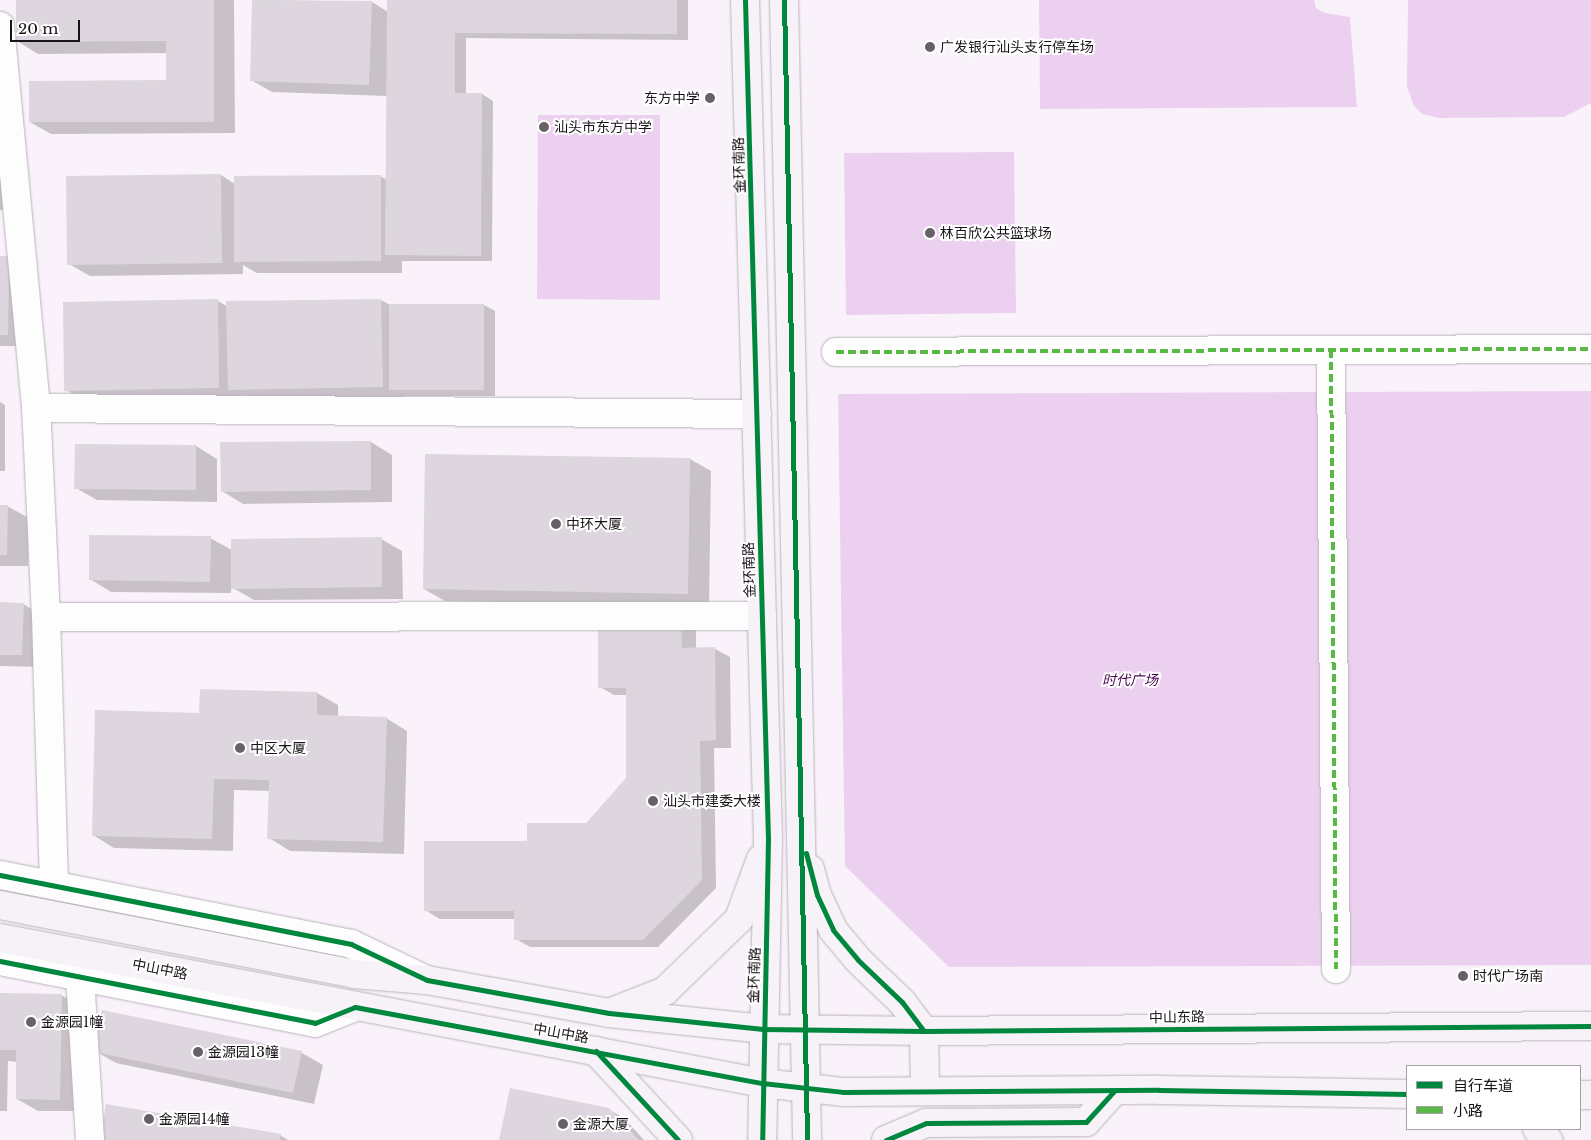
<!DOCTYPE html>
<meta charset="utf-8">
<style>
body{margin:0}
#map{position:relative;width:1591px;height:1140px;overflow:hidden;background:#faf2fb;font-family:"Libre Baskerville","Noto Sans SC",serif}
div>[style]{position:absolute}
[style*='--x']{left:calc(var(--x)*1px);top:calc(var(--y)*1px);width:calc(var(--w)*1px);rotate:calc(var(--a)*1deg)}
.green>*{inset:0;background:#ecd0ef}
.shadow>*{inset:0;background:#0003}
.building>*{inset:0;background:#ddd6de}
.roads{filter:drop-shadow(0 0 1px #b9b3ba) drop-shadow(0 0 1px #b9b3ba)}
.minor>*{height:28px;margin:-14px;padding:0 14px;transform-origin:14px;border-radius:14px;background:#fefdfe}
.major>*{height:28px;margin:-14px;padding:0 14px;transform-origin:14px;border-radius:14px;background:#f7f2f8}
.quiet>*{height:4px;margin-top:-2px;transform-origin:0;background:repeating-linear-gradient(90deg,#58b947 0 8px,transparent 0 12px)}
.cycleway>*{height:5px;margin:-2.5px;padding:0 2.5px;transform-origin:2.5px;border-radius:2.5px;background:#00873e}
.dots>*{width:14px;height:14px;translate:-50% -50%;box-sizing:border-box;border:2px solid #fff;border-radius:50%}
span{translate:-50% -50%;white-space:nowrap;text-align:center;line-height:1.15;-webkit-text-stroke:4px #fff;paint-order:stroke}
.poi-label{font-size:14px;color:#181318}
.left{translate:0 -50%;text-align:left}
.right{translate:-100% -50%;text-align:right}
.street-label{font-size:14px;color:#181318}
.park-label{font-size:14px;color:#4a0b52;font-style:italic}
.legend{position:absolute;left:1406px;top:1065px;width:175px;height:65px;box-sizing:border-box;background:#fff;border:1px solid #a3a1a3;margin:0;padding:6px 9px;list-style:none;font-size:15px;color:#181318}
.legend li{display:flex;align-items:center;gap:10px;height:25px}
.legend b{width:25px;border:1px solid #a3a1a3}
.scale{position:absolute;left:10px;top:20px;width:70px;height:22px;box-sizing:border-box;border:2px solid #181318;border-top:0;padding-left:6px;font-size:15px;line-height:18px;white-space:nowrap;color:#181318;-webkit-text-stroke:4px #fff;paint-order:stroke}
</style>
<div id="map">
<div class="green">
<i style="clip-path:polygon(1039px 0,1314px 0,1316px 8px,1325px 13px,1350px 17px,1357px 107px,1040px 109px)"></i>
<i style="clip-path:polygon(1408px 0,1591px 0,1591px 103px,1564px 117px,1439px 118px,1422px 114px,1414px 106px,1407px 87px)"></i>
<i style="clip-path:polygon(538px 115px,660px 115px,660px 300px,537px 299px)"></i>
<i style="clip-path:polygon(1014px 152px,1016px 313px,846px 315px,844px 153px)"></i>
<i style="clip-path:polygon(1591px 391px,1591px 965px,949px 967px,845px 866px,838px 394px)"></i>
</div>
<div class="shadow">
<i style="clip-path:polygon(17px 0,234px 0,235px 133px,51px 134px,30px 122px,167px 81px,167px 53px,38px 54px,17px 41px)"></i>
<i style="clip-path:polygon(254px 0,372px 2px,388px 12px,388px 0,688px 0,688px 40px,466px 38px,466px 94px,482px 94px,493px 101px,492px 261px,402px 261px,402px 273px,257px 273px,243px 265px,243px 274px,90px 276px,69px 264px,221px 175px,235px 184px,380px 176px,387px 180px,387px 96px,272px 92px,251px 80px)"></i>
<i style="clip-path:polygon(0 128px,7px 210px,0 210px)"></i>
<i style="clip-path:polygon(0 257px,9px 257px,29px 346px,0 346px)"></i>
<i style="clip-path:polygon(381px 300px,390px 305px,484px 305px,495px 311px,495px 396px,403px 396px,404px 399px,250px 401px,240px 395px,240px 400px,87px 402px,66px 390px,218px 301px,228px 307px)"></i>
<i style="clip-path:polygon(0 402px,5px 405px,5px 471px,0 471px)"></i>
<i style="clip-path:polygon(371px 442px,392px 455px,392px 502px,243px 504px,222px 491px)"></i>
<i style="clip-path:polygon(196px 446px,217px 459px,217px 502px,97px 500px,76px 488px)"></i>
<i style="clip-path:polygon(690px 459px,711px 471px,709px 606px,445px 601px,424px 589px)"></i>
<i style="clip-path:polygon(0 506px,7px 506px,29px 518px,28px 566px,0 566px)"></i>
<i style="clip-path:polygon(210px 538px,232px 550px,381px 539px,402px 551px,403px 599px,254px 600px,231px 587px,231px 593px,111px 592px,90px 579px)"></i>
<i style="clip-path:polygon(0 603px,23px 604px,44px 616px,43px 667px,0 666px)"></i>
<i style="clip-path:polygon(681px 621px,696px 630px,696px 649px,715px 649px,730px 657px,731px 748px,714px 748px,716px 888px,658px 947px,530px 947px,516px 939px,516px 919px,440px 919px,425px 910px,528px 842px,586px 824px,628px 779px,627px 695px,614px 695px,600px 687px)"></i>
<i style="clip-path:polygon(317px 693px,338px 705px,338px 717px,386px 718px,407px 731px,404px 854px,290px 851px,269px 838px,270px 791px,234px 790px,233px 851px,114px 848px,93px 835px,200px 714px)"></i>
<i style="clip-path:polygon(0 994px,61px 995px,82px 1007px,81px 1111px,38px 1111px,17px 1099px,17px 1062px,8px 1061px,7px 1111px,0 1111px)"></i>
<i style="clip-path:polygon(95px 1051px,302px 1053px,323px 1065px,314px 1104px,116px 1063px)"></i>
<i style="clip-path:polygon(608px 1109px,624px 1118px,644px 1140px,501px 1140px)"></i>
<i style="clip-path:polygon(280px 1135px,288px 1140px,101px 1140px)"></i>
</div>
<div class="building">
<i style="clip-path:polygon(16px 0,214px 0,214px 122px,29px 122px,29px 81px,166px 80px,166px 41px,16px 42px)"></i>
<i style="clip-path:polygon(252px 0,372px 1px,369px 85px,250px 81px)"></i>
<i style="clip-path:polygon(387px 0,677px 0,677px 34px,455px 33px,455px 93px,482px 93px,481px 256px,385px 255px)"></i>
<i style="clip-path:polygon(221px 174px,222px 263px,67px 265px,66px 176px)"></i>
<i style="clip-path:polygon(381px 175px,381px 261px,234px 262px,234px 176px)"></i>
<i style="clip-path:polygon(0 256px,9px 256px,8px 335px,0 335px)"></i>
<i style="clip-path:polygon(218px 299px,219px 388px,64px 391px,63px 302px)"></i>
<i style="clip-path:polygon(381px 299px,383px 387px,228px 390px,226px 301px)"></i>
<i style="clip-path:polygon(389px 304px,484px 304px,484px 390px,389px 390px)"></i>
<i style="clip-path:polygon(371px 441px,371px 490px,221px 492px,220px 442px)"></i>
<i style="clip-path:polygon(75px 444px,196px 445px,196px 490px,74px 489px)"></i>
<i style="clip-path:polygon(425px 454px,690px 458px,688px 594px,423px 589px)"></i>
<i style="clip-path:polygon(0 505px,8px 505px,7px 555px,0 555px)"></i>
<i style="clip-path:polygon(89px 535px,211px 536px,210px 582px,89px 580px)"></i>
<i style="clip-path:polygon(382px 537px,382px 587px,231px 589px,231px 539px)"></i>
<i style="clip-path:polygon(0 602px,24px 603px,22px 655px,0 655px)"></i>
<i style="clip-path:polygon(681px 620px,682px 648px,715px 647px,716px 740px,700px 741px,702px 880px,643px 940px,514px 940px,514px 911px,424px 911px,424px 841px,527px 841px,527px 823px,586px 823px,626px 778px,626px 688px,598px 688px,598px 621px)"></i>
<i style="clip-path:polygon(200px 689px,317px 692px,317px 715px,387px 717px,383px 842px,267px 839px,269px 780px,214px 779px,212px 839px,92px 836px,95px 710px,199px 713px)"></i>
<i style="clip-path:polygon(0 993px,62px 994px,60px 1100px,16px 1099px,16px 1050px,0 1050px)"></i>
<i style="clip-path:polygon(102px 1010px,302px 1051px,293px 1093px,94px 1052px)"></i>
<i style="clip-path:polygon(510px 1088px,609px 1108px,639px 1140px,499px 1140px)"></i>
<i style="clip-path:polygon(106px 1104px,281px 1134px,280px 1140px,100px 1140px)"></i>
</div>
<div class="roads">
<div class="minor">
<i style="--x:0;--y:26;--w:384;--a:84.6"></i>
<i style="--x:1331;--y:350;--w:619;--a:89.54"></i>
<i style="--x:836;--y:352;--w:755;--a:-0.23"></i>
<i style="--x:46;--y:617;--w:716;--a:-0.08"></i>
<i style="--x:0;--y:875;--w:358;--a:11.1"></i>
<i style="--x:351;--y:944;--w:83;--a:25.6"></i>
<i style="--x:54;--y:885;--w:268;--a:-91.7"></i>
<i style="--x:46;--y:617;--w:209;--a:-92.7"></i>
<i style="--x:36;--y:408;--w:721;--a:0.48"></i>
<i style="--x:79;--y:960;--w:180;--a:86.5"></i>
<i style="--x:0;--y:961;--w:321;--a:11.1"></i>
<i style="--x:315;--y:1023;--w:43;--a:-21.8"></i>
</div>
<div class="major">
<i style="--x:745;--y:0;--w:839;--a:88.43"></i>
<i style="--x:768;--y:839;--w:301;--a:91.1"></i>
<i style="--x:784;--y:0;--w:1140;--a:88.84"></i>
<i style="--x:810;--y:869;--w:27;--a:75"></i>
<i style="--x:817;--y:895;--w:38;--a:65"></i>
<i style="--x:833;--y:930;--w:39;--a:50"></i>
<i style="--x:858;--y:960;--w:61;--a:43.7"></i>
<i style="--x:902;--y:1002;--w:36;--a:53"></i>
<i style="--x:924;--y:1031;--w:60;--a:89"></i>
<i style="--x:0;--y:905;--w:361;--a:11"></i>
<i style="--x:354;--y:974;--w:73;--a:4.7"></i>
<i style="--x:427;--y:980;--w:185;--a:10.3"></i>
<i style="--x:609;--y:1013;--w:155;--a:5.9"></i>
<i style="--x:763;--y:1029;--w:161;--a:0.7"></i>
<i style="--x:924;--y:1031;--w:667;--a:-0.43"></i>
<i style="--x:0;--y:938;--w:776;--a:10.77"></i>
<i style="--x:762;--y:1083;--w:81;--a:6.3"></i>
<i style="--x:843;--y:1092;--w:316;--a:-0.4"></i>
<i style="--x:1159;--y:1090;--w:248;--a:0.9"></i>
<i style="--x:614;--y:1011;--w:55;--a:-21.4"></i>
<i style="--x:665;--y:991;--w:103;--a:-44.2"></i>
<i style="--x:739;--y:919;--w:64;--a:-69.9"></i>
<i style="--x:596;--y:1051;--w:121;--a:47.3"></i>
<i style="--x:1580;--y:1095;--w:11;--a:0"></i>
<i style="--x:1537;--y:1129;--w:16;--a:45"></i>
<i style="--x:886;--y:1140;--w:43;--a:-23"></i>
<i style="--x:926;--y:1123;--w:160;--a:-0.4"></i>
<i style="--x:1086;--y:1122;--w:42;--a:-47.9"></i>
</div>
</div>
<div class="quiet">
<i style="--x:1331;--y:350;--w:619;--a:89.54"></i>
<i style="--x:836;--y:352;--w:755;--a:-0.23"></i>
</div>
<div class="cycleway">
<i style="--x:745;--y:0;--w:839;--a:88.43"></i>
<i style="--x:768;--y:839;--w:301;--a:91.1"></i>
<i style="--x:784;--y:0;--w:1140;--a:88.84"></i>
<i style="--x:806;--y:853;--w:43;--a:75.3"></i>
<i style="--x:817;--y:895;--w:38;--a:65"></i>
<i style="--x:833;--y:930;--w:39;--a:50"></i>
<i style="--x:858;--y:960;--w:61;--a:43.7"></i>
<i style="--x:902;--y:1002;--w:36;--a:53"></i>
<i style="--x:0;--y:875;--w:358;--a:11.1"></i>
<i style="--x:351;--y:944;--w:84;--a:25.3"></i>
<i style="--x:427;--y:980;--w:185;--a:10.3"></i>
<i style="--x:609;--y:1013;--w:155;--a:5.9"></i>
<i style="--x:763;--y:1029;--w:161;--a:0.7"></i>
<i style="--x:924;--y:1031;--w:667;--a:-0.43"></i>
<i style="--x:0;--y:961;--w:321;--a:11.1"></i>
<i style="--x:315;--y:1023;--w:43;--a:-21.8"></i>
<i style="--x:355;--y:1007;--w:414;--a:10.6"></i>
<i style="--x:762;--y:1083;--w:81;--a:6.3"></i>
<i style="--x:843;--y:1092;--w:316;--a:-0.4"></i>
<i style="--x:1159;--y:1090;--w:248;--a:0.9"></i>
<i style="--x:596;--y:1051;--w:121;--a:47.3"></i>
<i style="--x:886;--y:1140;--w:43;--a:-23"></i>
<i style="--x:926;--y:1123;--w:160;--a:-0.4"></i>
<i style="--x:1086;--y:1122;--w:42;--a:-47.9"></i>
</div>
<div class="dots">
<i style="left:930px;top:47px;background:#676167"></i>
<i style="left:710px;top:98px;background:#676167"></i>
<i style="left:544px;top:127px;background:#676167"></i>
<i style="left:930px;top:233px;background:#676167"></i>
<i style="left:556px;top:524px;background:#676167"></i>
<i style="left:240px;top:748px;background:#676167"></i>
<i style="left:653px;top:801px;background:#676167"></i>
<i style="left:1463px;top:976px;background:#676167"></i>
<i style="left:31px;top:1022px;background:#676167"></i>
<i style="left:198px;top:1052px;background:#676167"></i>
<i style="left:149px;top:1119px;background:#676167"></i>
<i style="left:563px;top:1124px;background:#676167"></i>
</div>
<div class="poi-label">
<span class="left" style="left:940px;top:47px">广发银行汕头支行停车场</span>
<span class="right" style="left:700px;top:98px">东方中学</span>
<span class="left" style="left:554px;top:127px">汕头市东方中学</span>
<span class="left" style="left:940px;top:233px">林百欣公共篮球场</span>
<span class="left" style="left:566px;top:524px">中环大厦</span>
<span class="left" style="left:250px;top:748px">中区大厦</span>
<span class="left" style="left:663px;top:801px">汕头市建委大楼</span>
<span class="left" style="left:1473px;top:976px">时代广场南</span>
<span class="left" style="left:41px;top:1022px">金源园1幢</span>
<span class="left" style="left:208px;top:1052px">金源园13幢</span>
<span class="left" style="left:159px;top:1119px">金源园14幢</span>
<span class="left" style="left:573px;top:1124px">金源大厦</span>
</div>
<div class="street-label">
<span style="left:739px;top:165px;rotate:-92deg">金环南路</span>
<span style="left:749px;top:570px;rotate:-92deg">金环南路</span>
<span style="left:160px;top:969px;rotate:11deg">中山中路</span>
<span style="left:754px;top:975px;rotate:-88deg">金环南路</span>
<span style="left:1177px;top:1017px;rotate:-1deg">中山东路</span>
<span style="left:561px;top:1033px;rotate:10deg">中山中路</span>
</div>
<div class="park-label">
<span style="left:1130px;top:680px">时代广场</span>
</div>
<ul class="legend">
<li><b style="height:6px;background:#00873e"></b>自行车道</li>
<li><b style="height:6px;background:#58b947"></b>小路</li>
</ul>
<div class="scale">20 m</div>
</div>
